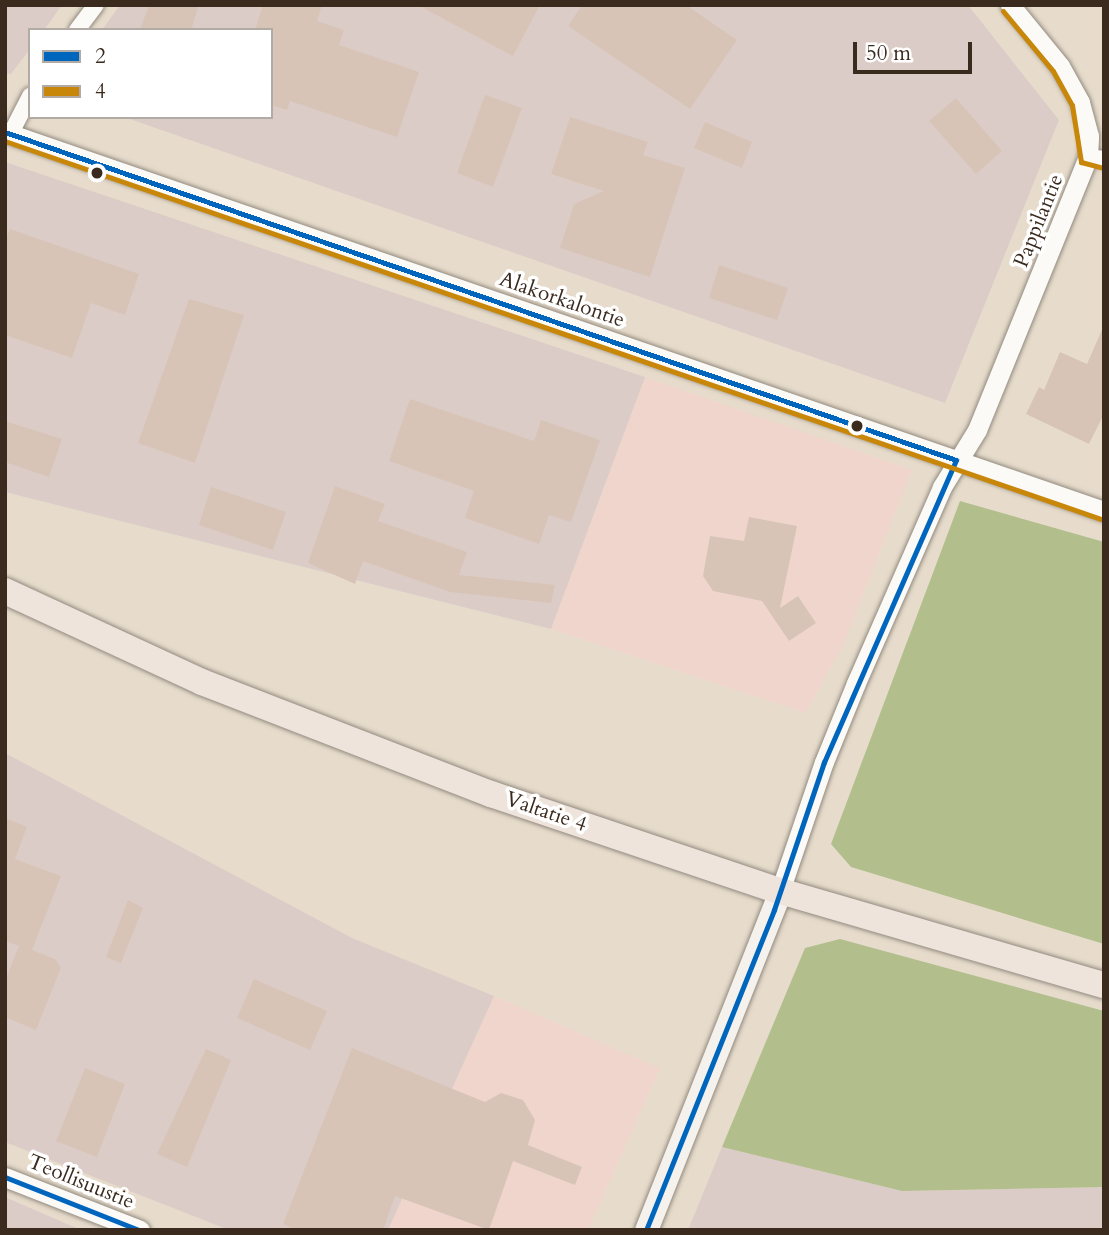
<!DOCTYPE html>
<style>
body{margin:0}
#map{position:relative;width:1109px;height:1235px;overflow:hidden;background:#e7dccc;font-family:Cardo,serif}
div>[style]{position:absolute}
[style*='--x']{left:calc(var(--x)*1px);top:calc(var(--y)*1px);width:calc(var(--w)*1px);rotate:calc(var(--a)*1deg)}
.built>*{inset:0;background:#f0d5cd}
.industrial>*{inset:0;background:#dbccc7}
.forest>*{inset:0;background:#b2be8c}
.building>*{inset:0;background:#d8c4b7}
.roads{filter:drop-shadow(0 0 2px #928a7f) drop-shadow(0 0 2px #928a7f)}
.minor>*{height:16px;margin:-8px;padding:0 8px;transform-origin:8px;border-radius:8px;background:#fbfaf7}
.tertiary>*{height:19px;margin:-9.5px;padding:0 9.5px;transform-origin:9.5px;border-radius:9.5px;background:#fbfaf7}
.secondary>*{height:23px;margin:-11.5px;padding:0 11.5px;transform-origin:11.5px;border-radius:11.5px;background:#f5f1ed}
.trunk>*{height:26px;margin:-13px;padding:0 13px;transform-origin:13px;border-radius:13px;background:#eee4dc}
.bus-1>*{height:5px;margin:-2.5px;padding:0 2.5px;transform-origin:2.5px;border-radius:2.5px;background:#0065bd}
.bus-2>*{height:5px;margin:-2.5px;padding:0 2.5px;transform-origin:2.5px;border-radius:2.5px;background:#c88708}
.dots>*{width:19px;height:19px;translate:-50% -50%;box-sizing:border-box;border:4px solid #fff;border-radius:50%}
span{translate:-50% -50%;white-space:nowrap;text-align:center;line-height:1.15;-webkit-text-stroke:7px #fff;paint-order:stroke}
.street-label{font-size:21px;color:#3b2a1e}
.frame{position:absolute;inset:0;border:7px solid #3b2a1e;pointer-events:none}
.legend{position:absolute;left:28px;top:28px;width:245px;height:91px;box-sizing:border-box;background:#fff;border:2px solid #b1aaa5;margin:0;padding:9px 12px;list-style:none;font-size:21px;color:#3b2a1e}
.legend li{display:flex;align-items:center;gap:14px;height:35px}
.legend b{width:35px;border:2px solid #b1aaa5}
.scale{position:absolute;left:853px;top:42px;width:119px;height:32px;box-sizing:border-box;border:4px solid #3b2a1e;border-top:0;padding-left:9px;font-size:21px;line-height:24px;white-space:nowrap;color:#3b2a1e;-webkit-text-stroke:5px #fff;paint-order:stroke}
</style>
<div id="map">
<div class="built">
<i style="clip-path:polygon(645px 377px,912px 470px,844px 643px,806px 713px,551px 629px)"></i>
<i style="clip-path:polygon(494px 996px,660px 1068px,588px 1230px,388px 1230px)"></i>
</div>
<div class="industrial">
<i style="clip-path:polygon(5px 5px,62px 5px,44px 30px,30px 30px,30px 49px,11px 74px,5px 73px)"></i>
<i style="clip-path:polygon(120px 5px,968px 5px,1059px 120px,945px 403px,124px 117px,271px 117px,271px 30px,102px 30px)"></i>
<i style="clip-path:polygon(5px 162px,645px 377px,551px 629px,5px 492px)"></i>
<i style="clip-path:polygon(5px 753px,352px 938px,494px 996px,388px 1230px,229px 1230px,5px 1142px)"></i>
<i style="clip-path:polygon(722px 1147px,902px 1191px,1104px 1187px,1104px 1230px,688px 1230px)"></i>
<i style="clip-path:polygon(5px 1197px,81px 1230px,5px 1230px)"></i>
</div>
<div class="forest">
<i style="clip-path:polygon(960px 501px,1104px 542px,1104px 944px,851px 867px,831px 844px)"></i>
<i style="clip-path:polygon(840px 939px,1104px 1011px,1104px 1187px,902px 1191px,722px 1147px,805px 948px)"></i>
</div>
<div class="building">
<i style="clip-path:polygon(149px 5px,199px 5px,191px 30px,140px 30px)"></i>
<i style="clip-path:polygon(263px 5px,322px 5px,317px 21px,344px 30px,339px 45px,419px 72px,397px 137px,290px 101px,287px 110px,271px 105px,271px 30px,255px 30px)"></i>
<i style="clip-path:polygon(418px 5px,540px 5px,513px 56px)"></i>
<i style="clip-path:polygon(582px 5px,686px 5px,737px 40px,690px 109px,568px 26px)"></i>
<i style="clip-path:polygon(485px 95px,522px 108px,493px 187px,457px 173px)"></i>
<i style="clip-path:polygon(956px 98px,1002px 151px,976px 174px,929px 121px)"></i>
<i style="clip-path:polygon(570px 117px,648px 142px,643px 155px,685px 168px,650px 277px,560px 248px,574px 204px,604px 191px,551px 174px)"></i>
<i style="clip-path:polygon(705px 122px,752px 142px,742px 168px,694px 148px)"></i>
<i style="clip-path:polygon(10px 229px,139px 274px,125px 315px,91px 303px,72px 358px,5px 335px,5px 241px)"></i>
<i style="clip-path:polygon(719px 265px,788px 288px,777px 320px,709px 298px)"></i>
<i style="clip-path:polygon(189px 299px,244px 315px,195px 463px,138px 443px)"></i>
<i style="clip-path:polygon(1104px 325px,1104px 414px,1089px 444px,1026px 414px,1039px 387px,1044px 390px,1060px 352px,1087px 364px)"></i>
<i style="clip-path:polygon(410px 399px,534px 441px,541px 420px,600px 440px,571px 522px,549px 515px,539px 544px,465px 518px,474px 491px,389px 461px)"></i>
<i style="clip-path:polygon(5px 421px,62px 439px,49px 477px,5px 462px)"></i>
<i style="clip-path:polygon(335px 486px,385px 504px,378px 521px,467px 552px,459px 575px,555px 585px,551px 603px,450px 592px,363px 561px,355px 584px,308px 563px)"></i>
<i style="clip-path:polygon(211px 487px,286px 512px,273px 550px,199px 525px)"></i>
<i style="clip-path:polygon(749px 517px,797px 526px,780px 608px,798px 596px,816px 623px,789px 641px,762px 601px,713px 591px,703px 576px,710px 536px,744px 541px)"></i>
<i style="clip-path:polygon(5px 818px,27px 827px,15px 859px,61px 876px,32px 950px,55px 959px,61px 968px,36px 1030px,5px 1017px,5px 981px,19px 946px,5px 941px)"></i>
<i style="clip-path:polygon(128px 900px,143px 908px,121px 963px,106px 957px)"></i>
<i style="clip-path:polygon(254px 979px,327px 1011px,310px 1050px,237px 1018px)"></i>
<i style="clip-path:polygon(352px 1048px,485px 1102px,501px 1093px,523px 1100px,535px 1120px,528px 1145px,582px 1167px,575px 1185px,513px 1161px,489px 1230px,395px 1196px,383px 1230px,297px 1230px,283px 1224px)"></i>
<i style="clip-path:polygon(206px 1049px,231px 1060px,187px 1167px,157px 1154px)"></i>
<i style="clip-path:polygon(85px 1068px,125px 1084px,97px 1157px,56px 1141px)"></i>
</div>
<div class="roads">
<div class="minor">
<i style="--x:77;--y:30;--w:31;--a:-53"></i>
<i style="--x:11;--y:133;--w:42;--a:-62.8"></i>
<i style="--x:1088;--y:157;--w:16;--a:7"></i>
</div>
<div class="tertiary">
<i style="--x:5;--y:132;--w:1163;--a:19.03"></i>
<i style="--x:780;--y:891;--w:136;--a:-71.2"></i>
<i style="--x:824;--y:762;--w:85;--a:-67.9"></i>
<i style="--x:856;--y:683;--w:214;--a:-66.3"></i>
<i style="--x:942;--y:487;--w:67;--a:-58.4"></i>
<i style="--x:977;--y:430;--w:295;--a:-67.9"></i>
<i style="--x:1088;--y:157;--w:21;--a:-87"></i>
<i style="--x:1089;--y:136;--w:35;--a:-105"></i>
<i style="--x:1080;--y:102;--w:41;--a:-119.1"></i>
<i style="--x:1060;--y:66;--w:79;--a:-129.3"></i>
<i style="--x:5;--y:1177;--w:145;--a:21.4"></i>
</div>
<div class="secondary">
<i style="--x:646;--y:1230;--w:365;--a:-68.4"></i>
</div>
<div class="trunk">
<i style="--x:5;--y:591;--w:217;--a:24.8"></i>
<i style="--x:202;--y:682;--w:310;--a:21.2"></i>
<i style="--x:491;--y:794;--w:305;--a:18.6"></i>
<i style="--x:780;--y:891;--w:337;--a:16.2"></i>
</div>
</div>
<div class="bus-1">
<i style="--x:5;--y:132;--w:1006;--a:19.03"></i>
<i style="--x:956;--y:460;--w:330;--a:113.6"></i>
<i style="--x:824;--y:762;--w:156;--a:108.7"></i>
<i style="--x:774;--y:910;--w:345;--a:111.8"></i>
<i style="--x:5;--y:1177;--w:144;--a:21.6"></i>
</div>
<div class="bus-2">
<i style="--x:1003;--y:11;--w:78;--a:50.2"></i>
<i style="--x:1053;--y:71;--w:39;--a:61"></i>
<i style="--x:1072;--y:105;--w:58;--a:81"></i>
<i style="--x:1081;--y:162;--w:23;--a:15"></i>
<i style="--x:5;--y:141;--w:1159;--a:19.03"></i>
</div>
<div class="dots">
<i style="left:97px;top:173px;background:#3b2a1e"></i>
<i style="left:857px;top:426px;background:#3b2a1e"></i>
</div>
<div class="street-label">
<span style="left:1039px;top:221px;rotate:-68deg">Pappilantie</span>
<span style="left:562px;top:300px;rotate:19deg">Alakorkalontie</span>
<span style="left:546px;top:812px;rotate:19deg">Valtatie 4</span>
<span style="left:81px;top:1182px;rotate:22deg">Teollisuustie</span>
</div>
<div class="frame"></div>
<ul class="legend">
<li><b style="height:9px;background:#0065bd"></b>2</li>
<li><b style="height:9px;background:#c88708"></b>4</li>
</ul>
<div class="scale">50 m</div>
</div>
